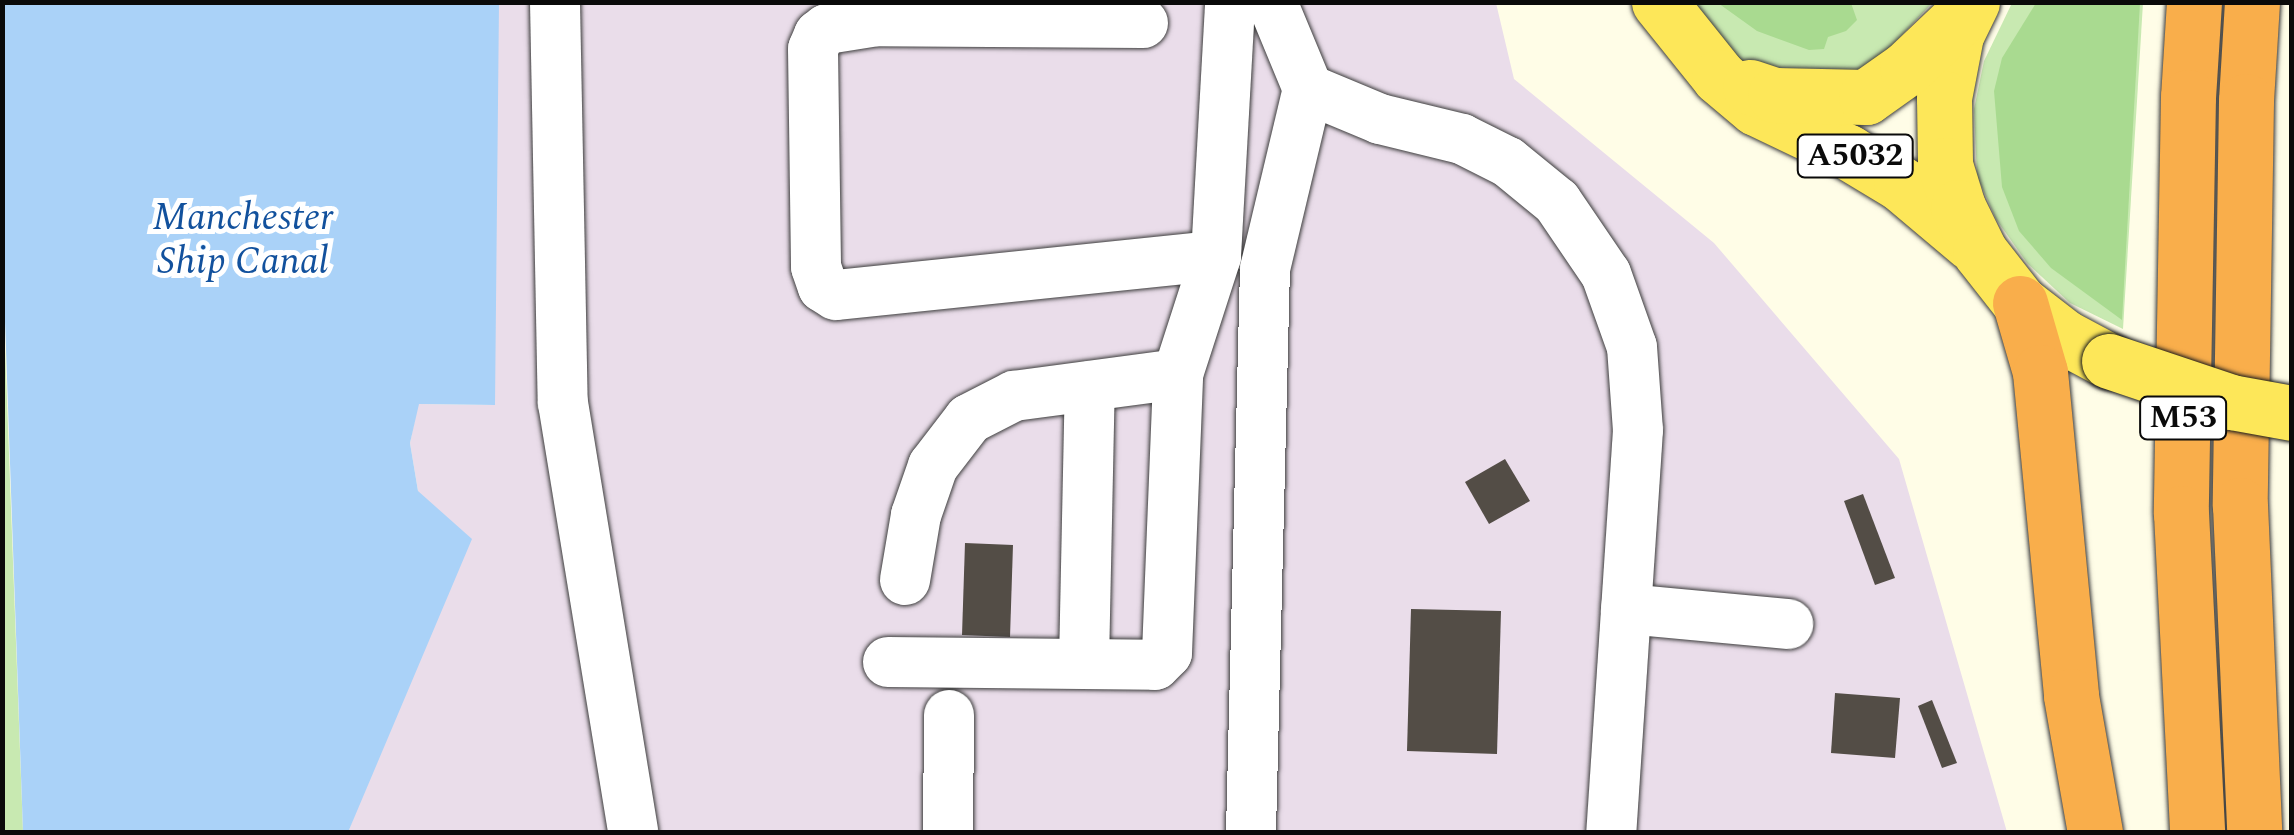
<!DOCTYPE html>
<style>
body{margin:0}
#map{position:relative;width:2294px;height:835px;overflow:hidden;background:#fffde7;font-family:Spectral,serif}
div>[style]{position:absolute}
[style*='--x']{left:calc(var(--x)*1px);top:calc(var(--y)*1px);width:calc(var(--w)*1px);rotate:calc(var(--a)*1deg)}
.industrial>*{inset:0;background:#eaddea}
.green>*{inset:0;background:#c8e9b1}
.forest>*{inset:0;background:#a9da90}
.water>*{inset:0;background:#aad2f8}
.building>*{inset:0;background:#534d46}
.roads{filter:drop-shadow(0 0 2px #3d3d3d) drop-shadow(0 0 2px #3d3d3d)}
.minor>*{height:50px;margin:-25px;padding:0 25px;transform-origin:25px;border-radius:25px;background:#fff}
.major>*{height:55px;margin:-27.5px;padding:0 27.5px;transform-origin:27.5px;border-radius:27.5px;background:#fde759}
.highway>*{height:55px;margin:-27.5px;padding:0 27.5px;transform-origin:27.5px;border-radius:27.5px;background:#f9ae4b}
.bridges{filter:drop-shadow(0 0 2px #1b1b1b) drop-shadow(0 0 2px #1b1b1b)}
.major-bridge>*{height:55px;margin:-27.5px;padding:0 27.5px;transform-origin:27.5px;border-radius:27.5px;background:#fde759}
span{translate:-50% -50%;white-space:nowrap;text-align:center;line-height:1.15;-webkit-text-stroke:10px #fff;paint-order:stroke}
.shield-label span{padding:2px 8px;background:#fff;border:2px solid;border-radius:8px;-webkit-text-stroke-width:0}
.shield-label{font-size:32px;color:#0a0a0a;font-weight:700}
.water-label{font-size:38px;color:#12519d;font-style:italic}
.frame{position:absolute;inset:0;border:5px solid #0a0a0a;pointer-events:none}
</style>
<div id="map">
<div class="industrial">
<i style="clip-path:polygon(498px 2px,1496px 3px,1514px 79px,1714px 243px,1899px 459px,2007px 832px,348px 832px,390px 726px,418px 491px,410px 443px,418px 404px,494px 405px)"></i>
</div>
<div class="green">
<i style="clip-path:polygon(1685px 3px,1932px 3px,1886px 52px,1852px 78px,1752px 69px,1722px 47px)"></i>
<i style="clip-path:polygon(2012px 3px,2143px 3px,2123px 329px,2070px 303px,2027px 263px,1996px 219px,1977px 176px,1974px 109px,1984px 61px)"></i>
<i style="clip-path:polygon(2px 265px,23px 832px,2px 832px)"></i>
</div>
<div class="forest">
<i style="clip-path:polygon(1718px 3px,1851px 3px,1857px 20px,1846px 31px,1828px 37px,1824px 49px,1809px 50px,1757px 31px)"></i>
<i style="clip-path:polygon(2036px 3px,2140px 3px,2122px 320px,2051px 268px,2019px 231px,2002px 187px,1994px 91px,2002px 58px)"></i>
</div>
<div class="water">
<i style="clip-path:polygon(2px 3px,499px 3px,495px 405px,419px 404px,410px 443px,418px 491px,472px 539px,349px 830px,23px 832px,3px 265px)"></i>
</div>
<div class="building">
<i style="clip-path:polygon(1505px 459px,1530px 501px,1489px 524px,1465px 482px)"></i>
<i style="clip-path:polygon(1863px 494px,1895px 578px,1875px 585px,1844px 501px)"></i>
<i style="clip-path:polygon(965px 543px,1013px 545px,1010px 637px,962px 635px)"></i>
<i style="clip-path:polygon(1411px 609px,1501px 611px,1497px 754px,1407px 751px)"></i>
<i style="clip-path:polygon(1835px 693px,1900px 698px,1895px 758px,1831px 753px)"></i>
<i style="clip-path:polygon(1932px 700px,1957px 763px,1942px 768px,1918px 706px)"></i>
</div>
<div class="roads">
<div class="minor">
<i style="--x:555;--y:2;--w:401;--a:88.9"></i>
<i style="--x:563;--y:403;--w:435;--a:80.7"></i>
<i style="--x:1272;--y:2;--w:94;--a:67.5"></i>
<i style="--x:1308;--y:89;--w:78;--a:22.6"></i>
<i style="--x:1380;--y:119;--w:84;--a:13.7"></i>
<i style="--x:1462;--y:139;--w:51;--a:26.6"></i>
<i style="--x:1508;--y:162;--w:63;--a:39.2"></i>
<i style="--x:1557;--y:202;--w:87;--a:55.8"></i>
<i style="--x:1606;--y:274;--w:77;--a:70.4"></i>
<i style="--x:1632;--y:347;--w:83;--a:85.9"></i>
<i style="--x:1638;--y:430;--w:403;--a:93.8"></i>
<i style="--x:1143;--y:23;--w:266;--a:-179.6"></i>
<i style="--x:877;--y:21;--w:51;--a:170.9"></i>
<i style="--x:827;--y:29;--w:10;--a:143"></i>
<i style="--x:819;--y:35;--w:15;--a:113"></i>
<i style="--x:813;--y:49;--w:218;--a:89.2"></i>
<i style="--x:816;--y:267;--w:21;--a:71"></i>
<i style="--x:823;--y:287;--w:15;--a:32"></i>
<i style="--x:836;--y:295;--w:382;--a:-5.9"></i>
<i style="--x:905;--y:580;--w:66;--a:-80.4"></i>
<i style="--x:916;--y:515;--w:52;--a:-70.9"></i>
<i style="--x:933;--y:466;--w:59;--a:-52.5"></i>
<i style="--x:969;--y:419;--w:51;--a:-27.1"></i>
<i style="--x:1014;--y:396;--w:165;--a:-7.6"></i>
<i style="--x:1626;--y:609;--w:163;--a:5.3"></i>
<i style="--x:888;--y:662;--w:267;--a:0.6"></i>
<i style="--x:1155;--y:665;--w:17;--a:-45"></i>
<i style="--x:1167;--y:653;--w:279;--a:-87.7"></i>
<i style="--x:1178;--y:374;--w:124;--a:-72.1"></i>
<i style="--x:1216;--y:256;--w:254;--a:-86.8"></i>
<i style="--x:1084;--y:663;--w:277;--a:-88.8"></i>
<i style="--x:948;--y:832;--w:117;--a:-89.5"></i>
<i style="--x:1251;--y:832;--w:563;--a:-88.58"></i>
<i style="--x:1265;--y:269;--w:185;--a:-76.6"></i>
</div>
<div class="major">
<i style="--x:1659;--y:2;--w:96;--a:51.3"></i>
<i style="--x:1719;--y:77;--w:48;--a:40"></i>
<i style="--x:1756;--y:108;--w:102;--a:25.6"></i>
<i style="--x:1848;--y:152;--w:62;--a:31.1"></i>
<i style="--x:1901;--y:184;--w:92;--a:40.1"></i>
<i style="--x:1972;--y:2;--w:37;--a:116"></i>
<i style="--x:1956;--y:35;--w:64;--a:100.8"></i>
<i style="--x:1944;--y:98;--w:67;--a:89.1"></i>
<i style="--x:1945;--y:165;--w:44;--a:72.8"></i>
<i style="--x:1958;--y:207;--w:50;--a:63.9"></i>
<i style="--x:1980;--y:252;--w:65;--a:51.9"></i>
<i style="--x:2020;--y:303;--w:56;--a:37.7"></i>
<i style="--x:2064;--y:337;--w:51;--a:28.1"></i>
<i style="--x:1750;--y:87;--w:26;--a:18"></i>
<i style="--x:1775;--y:95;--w:91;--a:1.3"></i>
<i style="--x:1866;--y:97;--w:50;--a:-35.3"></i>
<i style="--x:1907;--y:68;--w:81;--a:-43.5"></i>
</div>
<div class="highway">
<i style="--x:2194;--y:2;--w:95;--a:93.6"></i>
<i style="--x:2188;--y:97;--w:416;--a:91"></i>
<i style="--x:2181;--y:513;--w:319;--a:87.1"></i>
<i style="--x:2252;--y:2;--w:99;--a:93.5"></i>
<i style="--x:2246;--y:101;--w:404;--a:90.9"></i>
<i style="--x:2240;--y:505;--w:327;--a:87.5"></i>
<i style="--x:2020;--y:303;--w:72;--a:73.8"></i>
<i style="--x:2040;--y:372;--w:325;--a:84.5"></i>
<i style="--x:2071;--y:696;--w:138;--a:80"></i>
</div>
</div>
<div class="bridges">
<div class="major-bridge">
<i style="--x:2109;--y:361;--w:129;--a:18.6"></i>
<i style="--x:2231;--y:402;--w:62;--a:10.2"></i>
</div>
</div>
<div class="shield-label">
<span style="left:1855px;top:156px">A5032</span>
<span style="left:2183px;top:418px">M53</span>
</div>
<div class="water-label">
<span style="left:243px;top:241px">Manchester<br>Ship Canal</span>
</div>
<div class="frame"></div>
</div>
